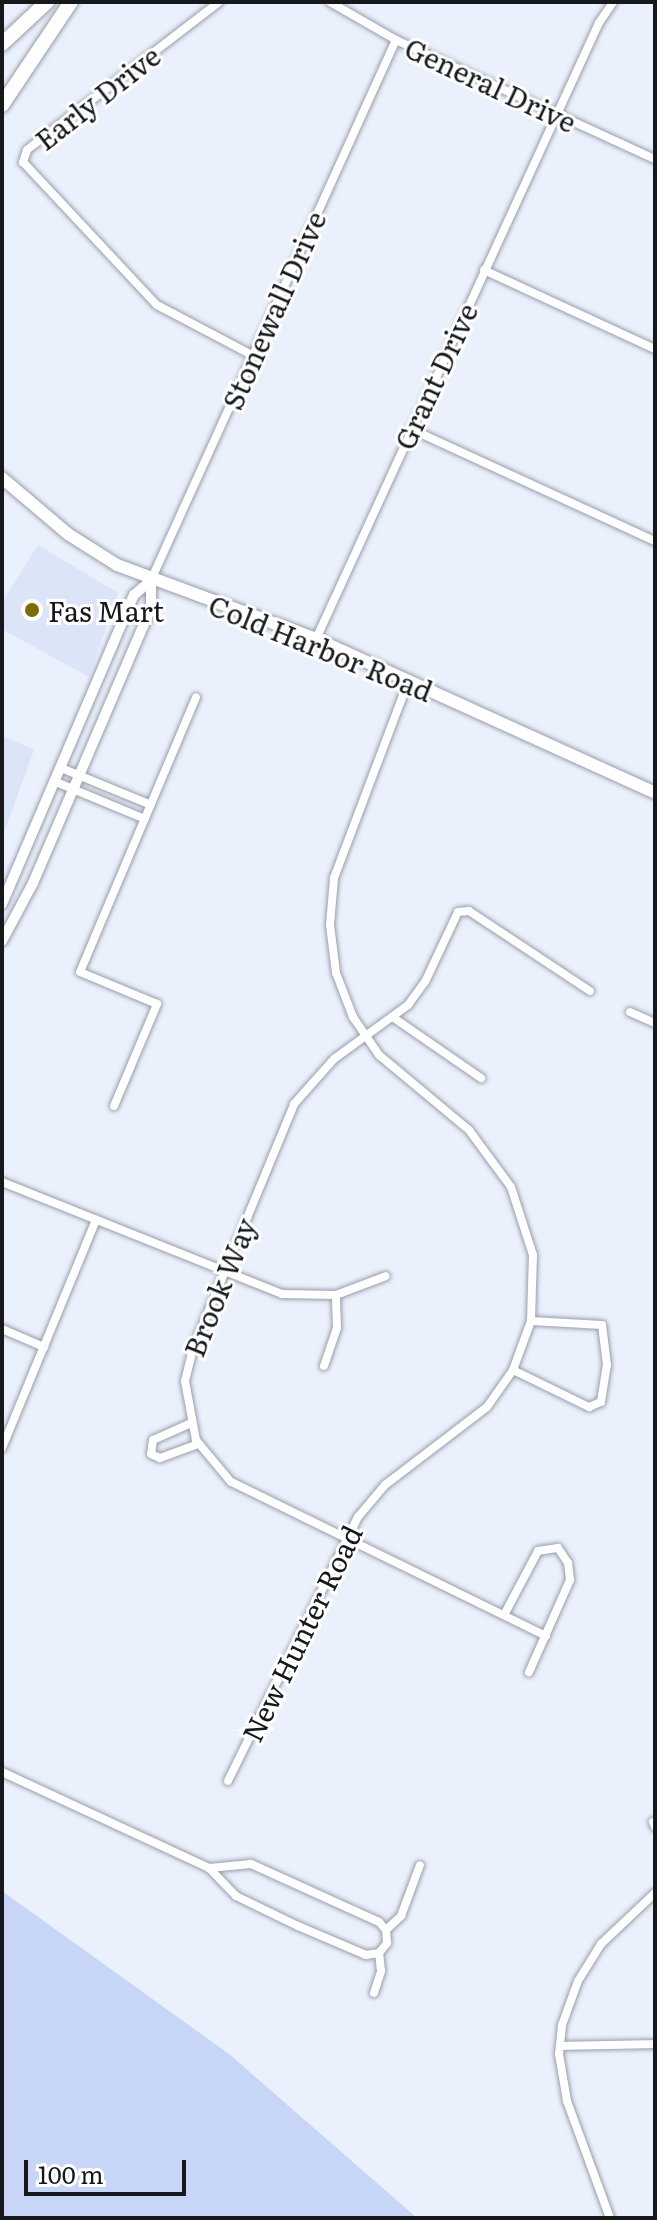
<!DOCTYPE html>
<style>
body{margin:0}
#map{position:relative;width:657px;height:2220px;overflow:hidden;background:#eaf0fc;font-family:Literata,serif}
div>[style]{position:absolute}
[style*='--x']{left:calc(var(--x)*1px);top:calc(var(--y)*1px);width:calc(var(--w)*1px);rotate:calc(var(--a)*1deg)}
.built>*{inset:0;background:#dce5f8}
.green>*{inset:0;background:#c7d6f6}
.roads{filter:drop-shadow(0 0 2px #999eaa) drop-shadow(0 0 2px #999eaa)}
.minor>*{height:8px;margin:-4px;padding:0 4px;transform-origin:4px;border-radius:4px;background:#fff}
.tertiary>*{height:10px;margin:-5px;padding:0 5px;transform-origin:5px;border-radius:5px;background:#fff}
.secondary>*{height:12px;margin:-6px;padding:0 6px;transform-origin:6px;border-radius:6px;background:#fff}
.trunk>*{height:14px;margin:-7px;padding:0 7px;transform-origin:7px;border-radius:7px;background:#fff}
.dots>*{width:22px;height:22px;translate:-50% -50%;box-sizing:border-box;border:4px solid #fff;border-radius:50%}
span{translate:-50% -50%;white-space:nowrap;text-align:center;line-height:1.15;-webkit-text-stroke:6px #fff;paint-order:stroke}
.street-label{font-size:28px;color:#16181c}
.poi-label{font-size:28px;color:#16181c}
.left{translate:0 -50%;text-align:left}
.frame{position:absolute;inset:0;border:4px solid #16181c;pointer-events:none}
.scale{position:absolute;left:24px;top:2160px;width:162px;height:36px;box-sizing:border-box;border:4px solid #16181c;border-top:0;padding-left:10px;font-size:24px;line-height:28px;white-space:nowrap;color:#16181c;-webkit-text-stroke:6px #fff;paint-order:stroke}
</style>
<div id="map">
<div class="built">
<i style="clip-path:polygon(38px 545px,118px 593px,89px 677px,2px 629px,2px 602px)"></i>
<i style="clip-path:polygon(2px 735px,34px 750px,2px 838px)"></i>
</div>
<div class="green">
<i style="clip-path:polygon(2px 1891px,229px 2054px,417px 2218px,2px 2218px)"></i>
</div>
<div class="roads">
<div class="minor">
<i style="--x:219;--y:2;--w:242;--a:142.4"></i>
<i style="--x:27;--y:150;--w:13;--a:108"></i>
<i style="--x:23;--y:162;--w:196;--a:46.9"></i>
<i style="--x:157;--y:305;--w:107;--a:27.8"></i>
<i style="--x:330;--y:2;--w:76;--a:29.9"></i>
<i style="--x:396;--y:40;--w:285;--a:24.7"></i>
<i style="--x:484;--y:270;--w:188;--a:24.8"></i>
<i style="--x:411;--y:429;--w:268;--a:24.7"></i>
<i style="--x:151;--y:580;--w:593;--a:-65.6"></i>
<i style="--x:316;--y:639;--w:678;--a:-65.33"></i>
<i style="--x:599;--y:23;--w:25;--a:-56"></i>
<i style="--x:61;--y:768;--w:97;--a:22.3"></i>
<i style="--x:56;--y:782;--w:96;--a:22.6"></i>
<i style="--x:630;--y:1012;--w:27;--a:24"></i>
<i style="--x:394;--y:1018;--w:106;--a:34.6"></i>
<i style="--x:114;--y:1106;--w:111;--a:-67.1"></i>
<i style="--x:157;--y:1004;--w:83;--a:-157.4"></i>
<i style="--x:80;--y:972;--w:298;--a:-67.1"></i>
<i style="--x:2;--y:1182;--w:302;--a:21.8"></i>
<i style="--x:282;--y:1294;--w:54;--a:1.1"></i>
<i style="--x:336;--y:1295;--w:53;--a:-20.8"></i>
<i style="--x:2;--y:1329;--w:46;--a:23.2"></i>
<i style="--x:324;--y:1366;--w:40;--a:-71.1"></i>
<i style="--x:337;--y:1328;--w:33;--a:-92"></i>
<i style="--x:513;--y:1370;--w:85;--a:26"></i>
<i style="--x:589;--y:1407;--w:13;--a:-23"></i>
<i style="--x:601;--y:1402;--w:37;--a:-81"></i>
<i style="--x:607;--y:1365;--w:40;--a:-97.1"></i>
<i style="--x:602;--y:1325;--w:71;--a:-176.8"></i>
<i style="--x:189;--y:1424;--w:39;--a:156"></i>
<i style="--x:153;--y:1440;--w:14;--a:98"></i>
<i style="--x:151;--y:1454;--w:10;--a:24"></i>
<i style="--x:160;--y:1458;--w:40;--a:-20.2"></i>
<i style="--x:2;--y:1448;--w:247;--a:-67.6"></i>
<i style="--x:504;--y:1615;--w:72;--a:-62"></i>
<i style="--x:538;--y:1551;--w:20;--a:-9"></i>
<i style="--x:558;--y:1548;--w:18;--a:56"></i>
<i style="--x:568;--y:1563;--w:17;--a:83"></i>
<i style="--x:570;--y:1580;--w:101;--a:114"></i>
<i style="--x:546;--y:1636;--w:351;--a:-153.9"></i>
<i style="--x:231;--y:1482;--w:55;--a:-129.8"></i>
<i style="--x:196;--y:1440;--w:60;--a:-100.6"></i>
<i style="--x:185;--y:1381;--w:36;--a:-76"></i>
<i style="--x:194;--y:1346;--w:262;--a:-67.5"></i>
<i style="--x:294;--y:1104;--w:60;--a:-48.4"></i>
<i style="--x:334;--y:1059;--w:92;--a:-36.1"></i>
<i style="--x:408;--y:1005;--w:29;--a:-54"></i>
<i style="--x:425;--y:982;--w:77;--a:-64.8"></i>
<i style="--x:458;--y:912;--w:11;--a:-5"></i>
<i style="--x:469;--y:911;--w:145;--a:33.5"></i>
<i style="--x:2;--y:1772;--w:228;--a:24.9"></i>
<i style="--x:209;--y:1868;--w:39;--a:46"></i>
<i style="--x:236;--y:1896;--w:69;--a:25.8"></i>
<i style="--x:298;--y:1926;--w:74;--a:23.1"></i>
<i style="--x:366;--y:1955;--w:13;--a:-9"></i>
<i style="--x:379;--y:1953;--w:13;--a:-51"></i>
<i style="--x:387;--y:1943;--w:13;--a:-94"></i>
<i style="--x:386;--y:1930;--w:11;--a:-131"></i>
<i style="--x:379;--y:1922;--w:141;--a:-155.6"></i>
<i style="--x:251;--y:1864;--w:42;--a:174.6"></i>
<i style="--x:228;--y:1781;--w:294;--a:-63.8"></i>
<i style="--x:358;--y:1517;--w:42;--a:-49.8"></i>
<i style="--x:385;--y:1485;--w:128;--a:-37.4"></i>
<i style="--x:487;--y:1407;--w:45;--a:-54.9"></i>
<i style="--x:513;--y:1370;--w:52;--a:-69.8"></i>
<i style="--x:531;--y:1321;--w:66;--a:-88.3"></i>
<i style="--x:533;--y:1255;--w:71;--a:-107.9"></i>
<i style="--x:511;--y:1187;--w:71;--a:-126.4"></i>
<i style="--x:469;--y:1130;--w:117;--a:-140.2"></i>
<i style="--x:379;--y:1055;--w:46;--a:-124.4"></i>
<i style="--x:353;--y:1017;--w:47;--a:-111.1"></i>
<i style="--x:336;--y:973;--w:48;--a:-97.1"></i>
<i style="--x:330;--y:925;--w:47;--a:-85.1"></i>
<i style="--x:334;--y:878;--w:212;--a:-69.3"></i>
<i style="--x:653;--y:1822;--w:5;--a:68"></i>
<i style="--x:386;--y:1930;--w:21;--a:-43"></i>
<i style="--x:401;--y:1916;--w:54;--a:-69.6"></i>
<i style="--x:374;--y:1993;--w:23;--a:-72"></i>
<i style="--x:381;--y:1971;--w:18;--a:-96"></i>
<i style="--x:560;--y:2046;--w:95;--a:-1.2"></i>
<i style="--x:610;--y:2218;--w:125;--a:-110.2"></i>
<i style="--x:567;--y:2101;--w:48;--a:-99.7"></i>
<i style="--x:559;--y:2054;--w:29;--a:-84"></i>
<i style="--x:562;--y:2025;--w:47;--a:-70"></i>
<i style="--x:578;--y:1981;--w:44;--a:-58.1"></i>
<i style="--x:601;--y:1944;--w:74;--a:-43.4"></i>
</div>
<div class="tertiary">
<i style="--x:2;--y:904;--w:336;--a:-66.9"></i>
<i style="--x:134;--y:595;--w:23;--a:-41"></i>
<i style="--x:2;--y:941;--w:66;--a:-61.9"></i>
<i style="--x:33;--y:883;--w:299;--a:-66.8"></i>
<i style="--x:151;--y:608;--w:28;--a:-90"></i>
</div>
<div class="secondary">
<i style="--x:2;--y:478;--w:87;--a:40.3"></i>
<i style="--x:68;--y:534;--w:58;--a:32.3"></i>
<i style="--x:117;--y:565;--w:212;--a:20.4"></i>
<i style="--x:316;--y:639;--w:372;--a:24.4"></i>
</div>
<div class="trunk">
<i style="--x:2;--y:44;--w:62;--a:-43"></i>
<i style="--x:2;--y:105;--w:124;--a:-56.2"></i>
</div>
</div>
<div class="dots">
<i style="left:32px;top:610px;background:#7e6b03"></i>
</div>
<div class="street-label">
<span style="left:491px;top:84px;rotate:25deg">General Drive</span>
<span style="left:97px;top:97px;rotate:-38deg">Early Drive</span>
<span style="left:273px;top:310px;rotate:-66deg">Stonewall Drive</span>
<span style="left:435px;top:376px;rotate:-65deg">Grant Drive</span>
<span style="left:321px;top:647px;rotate:22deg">Cold Harbor Road</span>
<span style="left:219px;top:1287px;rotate:-68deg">Brook Way</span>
<span style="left:301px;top:1633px;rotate:-64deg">New Hunter Road</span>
</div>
<div class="poi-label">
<span class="left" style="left:48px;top:610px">Fas Mart</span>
</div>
<div class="frame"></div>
<div class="scale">100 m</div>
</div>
